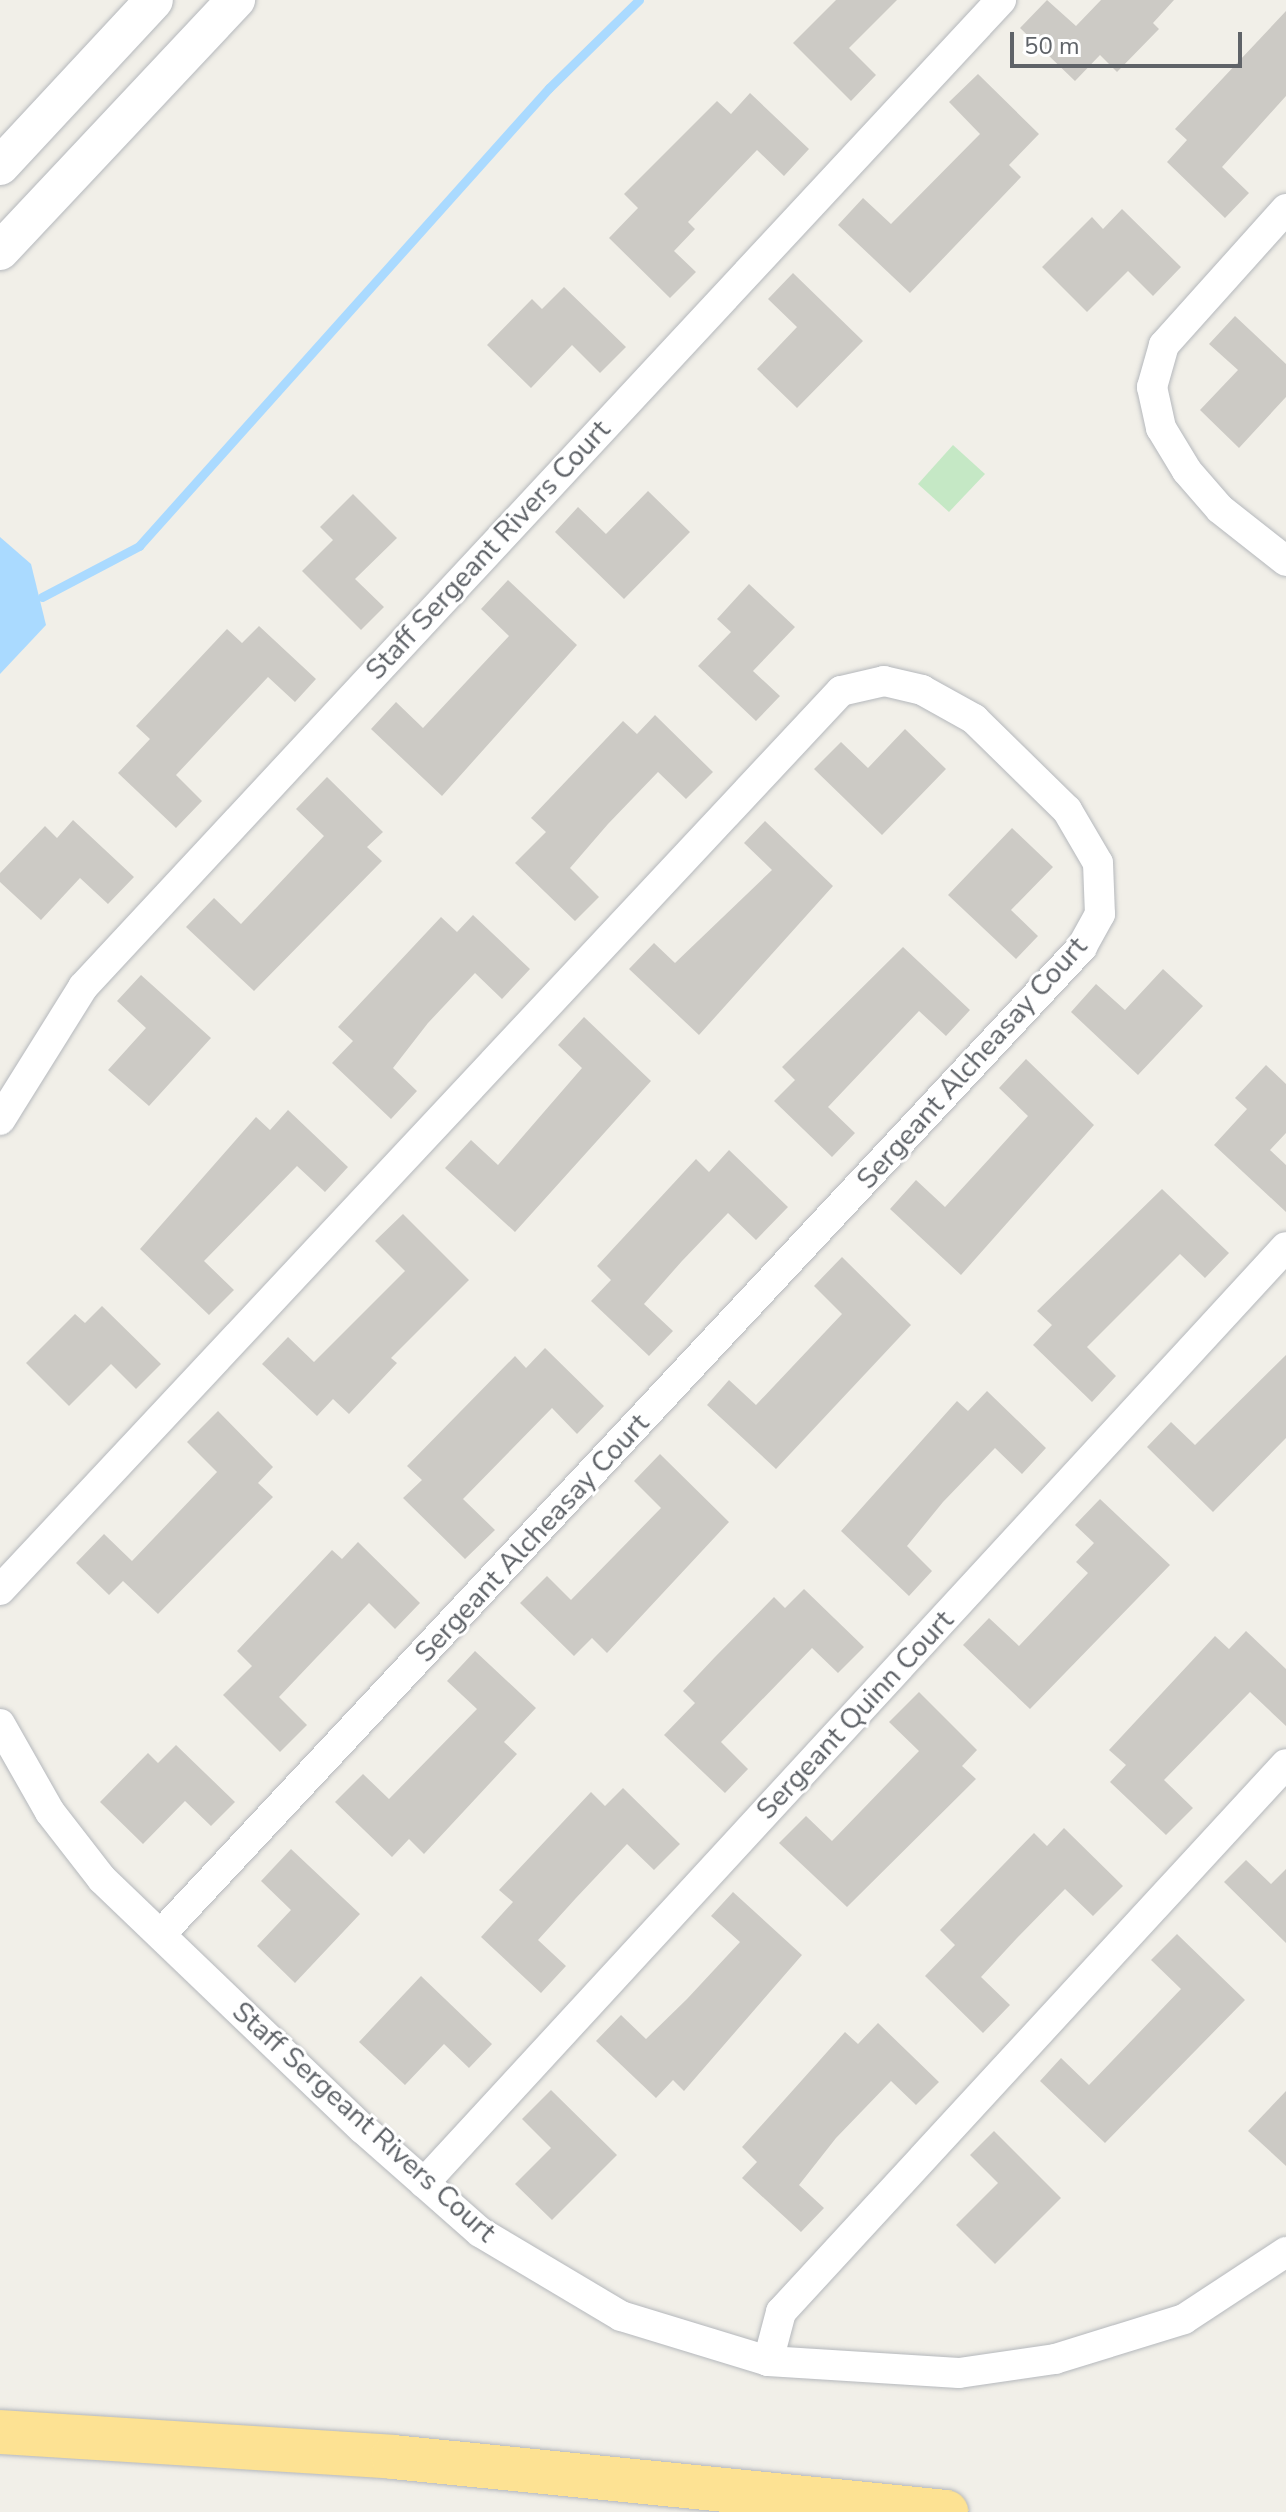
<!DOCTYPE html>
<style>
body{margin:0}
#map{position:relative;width:1286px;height:2512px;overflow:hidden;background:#f1efe8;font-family:"Nunito Sans",sans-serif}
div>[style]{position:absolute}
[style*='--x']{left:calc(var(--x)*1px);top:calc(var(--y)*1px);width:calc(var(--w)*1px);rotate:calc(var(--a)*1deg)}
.green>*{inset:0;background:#c5e8c5}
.water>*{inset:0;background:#aadaff}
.stream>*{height:9px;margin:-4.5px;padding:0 4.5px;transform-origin:4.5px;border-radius:4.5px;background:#aadaff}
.building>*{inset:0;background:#cccac5}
.roads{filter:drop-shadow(0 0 2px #b5b8bc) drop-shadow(0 0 2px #b5b8bc)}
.minor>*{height:30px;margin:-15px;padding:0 15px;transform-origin:15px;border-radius:15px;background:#fff}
.tertiary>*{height:38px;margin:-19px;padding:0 19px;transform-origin:19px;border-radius:19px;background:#fff}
.motorway>*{height:44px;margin:-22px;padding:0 22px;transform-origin:22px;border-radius:22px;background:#fde293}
span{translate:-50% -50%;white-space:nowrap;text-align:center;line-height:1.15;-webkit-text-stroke:6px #fff;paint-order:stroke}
.street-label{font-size:28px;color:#5f6368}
.scale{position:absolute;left:1010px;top:32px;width:232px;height:36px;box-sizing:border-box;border:4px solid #5f6368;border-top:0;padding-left:10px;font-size:24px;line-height:28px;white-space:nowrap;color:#5f6368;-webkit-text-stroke:6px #fff;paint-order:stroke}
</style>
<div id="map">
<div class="green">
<i style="clip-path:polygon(953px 445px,985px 474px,949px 512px,918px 484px)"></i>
</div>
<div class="water">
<i style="clip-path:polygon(0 537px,31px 564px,46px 625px,0 674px)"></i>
</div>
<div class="stream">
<i style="--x:42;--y:597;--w:110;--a:-27.7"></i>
<i style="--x:139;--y:546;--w:615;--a:-48.17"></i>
<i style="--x:549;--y:88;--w:126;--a:-44.4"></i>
</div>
<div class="building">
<i style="clip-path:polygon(836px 0,897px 0,849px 48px,876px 75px,851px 101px,793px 43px)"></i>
<i style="clip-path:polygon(1047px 0,1076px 26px,1101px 0,1174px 0,1153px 23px,1159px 29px,1117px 72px,1100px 55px,1075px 81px,1020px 28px)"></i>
<i style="clip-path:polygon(1286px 11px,1286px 96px,1222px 167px,1249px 193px,1225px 218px,1167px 162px,1187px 140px,1175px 129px)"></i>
<i style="clip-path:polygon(978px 74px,1039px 134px,1009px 165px,1021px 177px,910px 293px,838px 225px,863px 198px,891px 224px,980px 134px,949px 102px)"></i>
<i style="clip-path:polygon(750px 93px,809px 149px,784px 176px,757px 150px,688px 222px,695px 229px,674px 251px,696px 272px,670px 298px,609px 238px,638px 208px,624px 194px,717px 101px,731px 114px)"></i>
<i style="clip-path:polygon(1122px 209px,1181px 267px,1153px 296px,1128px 271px,1087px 312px,1042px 267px,1092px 217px,1103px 229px)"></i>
<i style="clip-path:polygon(793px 273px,863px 341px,797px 408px,757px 369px,797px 327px,768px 299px)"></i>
<i style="clip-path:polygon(564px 287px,626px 347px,600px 373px,572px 345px,531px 388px,487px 345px,532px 299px,542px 309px)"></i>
<i style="clip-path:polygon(1235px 316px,1286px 364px,1286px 397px,1239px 448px,1200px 410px,1238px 370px,1209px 344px)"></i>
<i style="clip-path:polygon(648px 491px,690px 532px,624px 599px,555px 532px,578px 507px,606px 534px)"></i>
<i style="clip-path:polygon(353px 494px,397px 538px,355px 579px,384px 607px,361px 630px,302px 571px,333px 540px,320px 527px)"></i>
<i style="clip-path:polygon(508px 580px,577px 645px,442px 796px,371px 729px,396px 702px,423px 728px,509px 636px,481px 609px)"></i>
<i style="clip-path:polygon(749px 584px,795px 627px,753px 671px,780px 696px,756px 721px,698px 666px,731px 632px,717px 619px)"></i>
<i style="clip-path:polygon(259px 626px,316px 679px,295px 702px,268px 677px,176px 775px,202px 801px,176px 828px,118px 773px,150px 739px,136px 726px,227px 629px,242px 643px)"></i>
<i style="clip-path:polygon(655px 715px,713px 772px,686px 799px,658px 772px,608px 824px,570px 868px,599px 897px,575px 921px,515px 863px,546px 832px,531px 818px,623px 721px,637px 734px)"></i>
<i style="clip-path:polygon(905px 729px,946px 769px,882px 835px,814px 769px,841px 742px,868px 768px)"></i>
<i style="clip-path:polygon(327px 777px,383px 832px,367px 847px,382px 861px,254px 991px,186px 927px,214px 898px,241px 924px,324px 836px,296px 809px)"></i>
<i style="clip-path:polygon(73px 820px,134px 877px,108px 904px,80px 878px,41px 920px,0 882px,0 873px,45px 826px,57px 838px)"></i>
<i style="clip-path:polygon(765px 821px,833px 886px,699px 1035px,629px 969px,654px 943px,675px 963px,772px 870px,744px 843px)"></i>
<i style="clip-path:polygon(1012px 828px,1053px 867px,1011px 910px,1038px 936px,1016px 959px,948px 895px)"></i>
<i style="clip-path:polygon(473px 915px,530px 969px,502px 999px,475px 973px,428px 1023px,393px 1068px,417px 1091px,391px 1119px,332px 1063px,353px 1041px,338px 1027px,441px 917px,457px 932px)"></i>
<i style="clip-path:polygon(903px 947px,970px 1010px,946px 1036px,919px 1011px,828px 1107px,855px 1133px,832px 1157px,774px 1101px,795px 1080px,782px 1067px)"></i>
<i style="clip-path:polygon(1163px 969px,1203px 1006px,1138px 1075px,1071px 1012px,1096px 984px,1125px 1010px)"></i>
<i style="clip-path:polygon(141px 975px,211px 1038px,149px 1106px,108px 1070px,146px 1028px,117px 1001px)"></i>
<i style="clip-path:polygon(584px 1017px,651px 1081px,515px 1232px,445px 1168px,471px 1140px,498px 1165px,582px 1068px,558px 1045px)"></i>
<i style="clip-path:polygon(1026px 1059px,1094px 1125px,961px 1275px,890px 1209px,916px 1180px,945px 1207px,990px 1158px,1028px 1116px,999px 1088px)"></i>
<i style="clip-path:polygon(1266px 1065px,1286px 1084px,1286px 1133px,1270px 1150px,1286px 1165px,1286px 1212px,1214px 1145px,1247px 1109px,1235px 1098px)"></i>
<i style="clip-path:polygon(288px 1110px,348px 1167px,325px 1192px,297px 1166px,204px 1261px,234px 1290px,209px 1315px,140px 1249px,256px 1117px,270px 1130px)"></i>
<i style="clip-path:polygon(729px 1150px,788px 1207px,756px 1240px,728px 1213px,682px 1261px,644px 1304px,673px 1331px,649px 1356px,591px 1301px,611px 1280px,597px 1266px,696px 1159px,709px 1172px)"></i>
<i style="clip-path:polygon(1162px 1189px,1229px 1253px,1205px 1278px,1180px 1254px,1087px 1347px,1116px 1376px,1092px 1402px,1033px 1345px,1052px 1325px,1037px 1311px)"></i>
<i style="clip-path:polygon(403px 1214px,469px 1280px,391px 1358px,397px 1363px,349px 1414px,333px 1399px,317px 1416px,262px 1364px,288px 1337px,314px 1362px,405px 1271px,375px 1241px)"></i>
<i style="clip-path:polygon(842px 1257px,911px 1325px,776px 1469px,707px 1405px,729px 1380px,756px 1405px,842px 1314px,814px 1286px)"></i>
<i style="clip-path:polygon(102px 1306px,161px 1364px,136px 1389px,111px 1364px,69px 1406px,26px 1363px,75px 1314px,85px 1323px)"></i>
<i style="clip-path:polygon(545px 1348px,604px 1406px,577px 1434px,552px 1408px,463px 1499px,495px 1530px,465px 1559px,403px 1498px,422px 1480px,407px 1466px,515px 1356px,526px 1368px)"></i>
<i style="clip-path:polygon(1286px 1355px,1286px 1438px,1213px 1512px,1147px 1447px,1171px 1422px,1195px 1445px)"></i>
<i style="clip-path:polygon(987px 1391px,1046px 1448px,1022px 1474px,995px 1448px,943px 1502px,907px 1546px,932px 1571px,909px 1596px,841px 1531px,957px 1401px,968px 1411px)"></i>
<i style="clip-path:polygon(218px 1411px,273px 1467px,258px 1483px,273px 1497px,158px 1614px,123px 1581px,109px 1595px,76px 1563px,104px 1534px,132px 1561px,217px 1472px,187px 1442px)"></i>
<i style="clip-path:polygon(660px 1454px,729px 1522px,607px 1653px,592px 1638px,574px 1656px,520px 1603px,547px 1576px,571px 1600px,661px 1508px,634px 1481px)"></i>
<i style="clip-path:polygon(1100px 1499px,1170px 1565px,1030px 1709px,963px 1645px,989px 1618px,1019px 1646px,1088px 1573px,1076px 1562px,1094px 1543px,1075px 1525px)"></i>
<i style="clip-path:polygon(358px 1542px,420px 1603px,395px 1629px,369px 1603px,316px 1658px,279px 1697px,307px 1725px,280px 1752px,223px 1695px,252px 1666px,237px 1651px,332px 1550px,342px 1559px)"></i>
<i style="clip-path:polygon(804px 1589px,864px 1647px,838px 1673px,812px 1648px,721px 1742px,748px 1769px,725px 1793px,664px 1735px,695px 1703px,683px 1691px,715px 1657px,774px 1597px,785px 1608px)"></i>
<i style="clip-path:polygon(1246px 1631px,1286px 1669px,1286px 1726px,1250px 1692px,1164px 1780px,1193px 1808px,1166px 1835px,1110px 1782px,1126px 1765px,1109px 1750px,1215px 1636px,1229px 1649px)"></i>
<i style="clip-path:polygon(475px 1651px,536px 1708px,504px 1742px,517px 1754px,424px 1854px,409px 1839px,392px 1857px,335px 1802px,363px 1774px,389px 1799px,477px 1709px,447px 1681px)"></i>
<i style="clip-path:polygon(919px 1692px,977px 1750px,962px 1766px,976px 1779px,847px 1907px,779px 1843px,806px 1816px,832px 1841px,919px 1751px,889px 1722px)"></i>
<i style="clip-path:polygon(176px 1745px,235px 1802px,211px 1826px,185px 1801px,143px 1844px,100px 1802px,148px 1753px,158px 1763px)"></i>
<i style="clip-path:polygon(623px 1788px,680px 1844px,654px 1870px,627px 1844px,576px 1898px,538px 1940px,566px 1966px,541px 1993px,481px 1937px,513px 1902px,499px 1890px,591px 1792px,605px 1806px)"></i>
<i style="clip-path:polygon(1064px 1828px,1123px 1886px,1093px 1916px,1065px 1889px,1017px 1938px,981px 1977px,1010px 2005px,983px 2033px,925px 1976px,955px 1945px,940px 1930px,1034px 1833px,1047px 1846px)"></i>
<i style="clip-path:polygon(291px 1849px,360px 1914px,295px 1983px,257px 1946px,291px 1910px,261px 1881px)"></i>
<i style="clip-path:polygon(1246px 1860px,1271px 1884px,1286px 1869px,1286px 1943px,1224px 1882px)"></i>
<i style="clip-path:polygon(733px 1892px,802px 1955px,684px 2091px,673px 2080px,656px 2098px,596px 2041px,621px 2015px,646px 2039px,687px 1999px,740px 1942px,711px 1916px)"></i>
<i style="clip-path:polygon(1177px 1934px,1245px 2000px,1105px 2143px,1040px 2081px,1061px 2058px,1089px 2085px,1181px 1989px,1151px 1960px)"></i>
<i style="clip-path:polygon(421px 1976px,492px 2044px,469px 2068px,444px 2044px,405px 2085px,359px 2042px)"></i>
<i style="clip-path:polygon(878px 2023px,939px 2082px,916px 2105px,891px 2081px,836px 2138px,799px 2185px,824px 2208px,801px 2232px,742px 2178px,757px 2162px,742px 2147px,845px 2032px,858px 2044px)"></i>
<i style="clip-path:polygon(551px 2090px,617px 2155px,552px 2220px,515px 2184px,551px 2148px,522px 2119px)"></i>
<i style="clip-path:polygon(1286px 2091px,1286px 2166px,1248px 2131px)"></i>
<i style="clip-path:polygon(994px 2131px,1061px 2198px,995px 2264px,956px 2225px,998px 2183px,970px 2155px)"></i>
</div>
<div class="roads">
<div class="minor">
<i style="--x:1286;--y:209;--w:183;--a:131.9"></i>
<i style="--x:1164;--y:345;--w:44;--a:105.9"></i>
<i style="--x:1152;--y:387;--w:42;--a:77.6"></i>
<i style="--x:1161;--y:428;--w:50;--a:58.8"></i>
<i style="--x:1187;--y:471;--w:50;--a:49"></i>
<i style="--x:1220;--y:509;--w:84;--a:38.2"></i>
<i style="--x:0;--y:1120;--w:157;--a:-58"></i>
<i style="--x:83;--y:987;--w:1348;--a:-47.07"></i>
<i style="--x:0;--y:1590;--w:1231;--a:-46.91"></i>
<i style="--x:841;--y:691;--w:44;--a:-13.1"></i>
<i style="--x:884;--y:681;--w:39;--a:13"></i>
<i style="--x:922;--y:690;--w:60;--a:29.1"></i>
<i style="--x:974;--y:719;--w:130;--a:44.4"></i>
<i style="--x:1067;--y:810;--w:61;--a:59.7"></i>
<i style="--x:1098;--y:863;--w:51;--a:87.8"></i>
<i style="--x:1100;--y:914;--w:38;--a:119"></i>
<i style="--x:1082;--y:947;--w:1350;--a:133.02"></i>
<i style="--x:0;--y:1724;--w:101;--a:60.4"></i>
<i style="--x:50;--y:1812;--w:85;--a:52.2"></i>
<i style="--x:102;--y:1879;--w:361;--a:43.8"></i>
<i style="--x:363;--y:2129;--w:156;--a:41.4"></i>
<i style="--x:480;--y:2232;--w:164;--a:30.8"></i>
<i style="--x:621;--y:2316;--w:154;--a:17"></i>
<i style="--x:768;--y:2361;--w:191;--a:3.6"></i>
<i style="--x:959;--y:2373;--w:97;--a:-8.3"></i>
<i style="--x:1055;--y:2359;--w:135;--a:-17.2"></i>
<i style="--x:1184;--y:2319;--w:122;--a:-33.3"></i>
<i style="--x:424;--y:2183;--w:1272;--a:-47.36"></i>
<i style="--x:768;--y:2361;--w:51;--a:-75.1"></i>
<i style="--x:781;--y:2312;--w:745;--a:-47.34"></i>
</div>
<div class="tertiary">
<i style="--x:0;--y:166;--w:226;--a:-47.1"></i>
<i style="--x:0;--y:251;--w:345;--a:-46.8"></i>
</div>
<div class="motorway">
<i style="--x:0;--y:2432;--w:394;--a:3.6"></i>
<i style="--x:393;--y:2457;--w:556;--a:5.68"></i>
</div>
</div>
<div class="street-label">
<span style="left:488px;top:550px;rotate:-47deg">Staff Sergeant Rivers Court</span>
<span style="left:972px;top:1063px;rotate:-48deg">Sergeant Alcheasay Court</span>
<span style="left:532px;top:1538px;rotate:-47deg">Sergeant Alcheasay Court</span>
<span style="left:855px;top:1715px;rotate:-47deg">Sergeant Quinn Court</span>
<span style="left:364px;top:2122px;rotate:42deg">Staff Sergeant Rivers Court</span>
</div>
<div class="scale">50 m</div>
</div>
